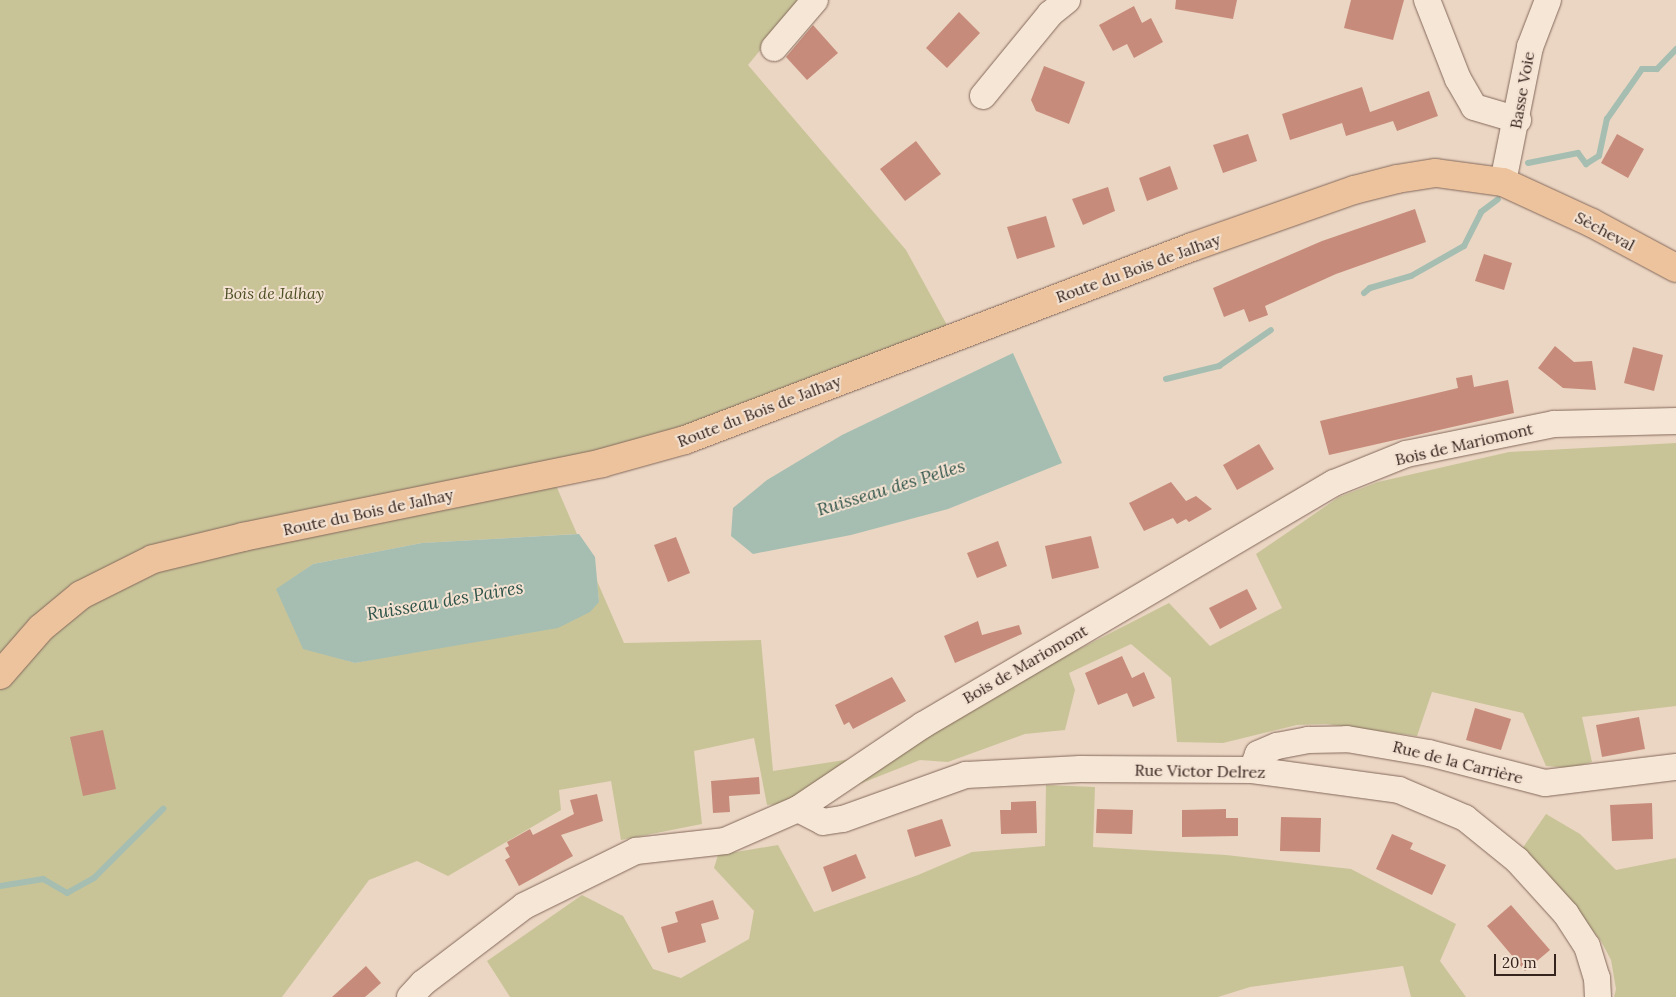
<!DOCTYPE html>
<meta charset="utf-8">
<style>
body{margin:0}
#map{position:relative;width:1676px;height:997px;overflow:hidden;background:#ebd6c3;font-family:Lora,serif}
div>[style]{position:absolute}
[style*='--x']{left:calc(var(--x)*1px);top:calc(var(--y)*1px);width:calc(var(--w)*1px);rotate:calc(var(--a)*1deg)}
.green>*{inset:0;background:#c8c498}
.water>*{inset:0;background:#a5beb1}
.stream>*{height:6px;margin:-3px;padding:0 3px;transform-origin:3px;border-radius:3px;background:#a5beb1}
.building>*{inset:0;background:#c78b7b}
.roads{filter:drop-shadow(0 0 1px #84685b) drop-shadow(0 0 1px #84685b)}
.minor>*{height:26px;margin:-13px;padding:0 13px;transform-origin:13px;border-radius:13px;background:#f6e6d5}
.major>*{height:28px;margin:-14px;padding:0 14px;transform-origin:14px;border-radius:14px;background:#ecc39d}
span{translate:-50% -50%;white-space:nowrap;text-align:center;line-height:1.15;-webkit-text-stroke:4px #f3e2d2;paint-order:stroke}
.street-label{font-size:16px;color:#35241e}
.park-label{font-size:16px;color:#4e5026;font-style:italic}
.water-label{font-size:18px;color:#2e5349;font-style:italic}
.scale{position:absolute;left:1494px;top:954px;width:62px;height:22px;box-sizing:border-box;border:2px solid #35241e;border-top:0;padding-left:6px;font-size:15px;line-height:18px;white-space:nowrap;color:#35241e;-webkit-text-stroke:4px #f3e2d2;paint-order:stroke}
</style>
<div id="map">
<div class="green">
<i style="clip-path:polygon(0 0,801px 0,748px 65px,906px 250px,953px 336px,552px 476px,577px 534px,422px 543px,313px 564px,277px 589px,303px 648px,355px 663px,453px 644px,599px 602px,597px 581px,624px 643px,761px 640px,773px 771px,897px 752px,1052px 663px,1169px 603px,1210px 646px,1282px 608px,1256px 554px,1339px 497px,1378px 482px,1509px 452px,1676px 443px,1676px 706px,1582px 717px,1592px 762px,1570px 768px,1546px 766px,1523px 713px,1432px 692px,1417px 736px,1326px 724px,1297px 725px,1223px 743px,1177px 742px,1171px 678px,1131px 644px,1069px 673px,1075px 690px,1065px 730px,1025px 734px,948px 762px,920px 760px,814px 802px,767px 805px,754px 738px,694px 751px,702px 824px,621px 840px,611px 781px,559px 790px,561px 810px,448px 876px,417px 861px,369px 880px,282px 997px,0 997px)"></i>
<i style="clip-path:polygon(1046px 785px,1095px 787px,1093px 847px,1226px 855px,1351px 869px,1456px 924px,1440px 961px,1466px 997px,1411px 997px,1403px 966px,1250px 987px,1218px 997px,510px 997px,487px 961px,582px 895px,623px 916px,653px 969px,681px 978px,749px 939px,754px 911px,714px 868px,718px 855px,778px 845px,814px 912px,918px 875px,972px 852px,1045px 846px)"></i>
<i style="clip-path:polygon(1546px 814px,1580px 834px,1616px 870px,1676px 858px,1676px 997px,1614px 997px,1616px 989px,1611px 960px,1601px 941px,1544px 869px,1522px 849px)"></i>
</div>
<div class="water">
<i style="clip-path:polygon(1013px 353px,1062px 463px,948px 509px,851px 535px,753px 554px,731px 536px,733px 508px,767px 480px,842px 435px)"></i>
<i style="clip-path:polygon(579px 534px,595px 557px,599px 602px,590px 612px,558px 628px,355px 663px,303px 649px,276px 589px,313px 564px,422px 543px)"></i>
</div>
<div class="stream">
<i style="--x:1528;--y:163;--w:51;--a:-11.3"></i>
<i style="--x:1578;--y:153;--w:14;--a:54"></i>
<i style="--x:1586;--y:164;--w:15;--a:-32"></i>
<i style="--x:1599;--y:156;--w:38;--a:-78"></i>
<i style="--x:1607;--y:119;--w:33;--a:-55"></i>
<i style="--x:1626;--y:92;--w:28;--a:-55"></i>
<i style="--x:1642;--y:69;--w:15;--a:0"></i>
<i style="--x:1657;--y:69;--w:28;--a:-46"></i>
<i style="--x:1364;--y:293;--w:8;--a:-40"></i>
<i style="--x:1370;--y:288;--w:43;--a:-16.3"></i>
<i style="--x:1411;--y:276;--w:61;--a:-29.5"></i>
<i style="--x:1464;--y:246;--w:38;--a:-63"></i>
<i style="--x:1481;--y:212;--w:21;--a:-37"></i>
<i style="--x:1166;--y:379;--w:55;--a:-13.8"></i>
<i style="--x:1219;--y:366;--w:63;--a:-34.7"></i>
<i style="--x:0;--y:886;--w:44;--a:-9.2"></i>
<i style="--x:43;--y:879;--w:28;--a:30"></i>
<i style="--x:67;--y:893;--w:31;--a:-29"></i>
<i style="--x:94;--y:878;--w:98;--a:-45"></i>
</div>
<div class="building">
<i style="clip-path:polygon(1176px 0,1237px 0,1233px 19px,1175px 9px)"></i>
<i style="clip-path:polygon(1351px 0,1404px 0,1393px 40px,1344px 28px)"></i>
<i style="clip-path:polygon(1134px 6px,1142px 23px,1151px 18px,1163px 42px,1134px 58px,1127px 44px,1113px 51px,1099px 25px)"></i>
<i style="clip-path:polygon(959px 12px,980px 33px,947px 68px,926px 48px)"></i>
<i style="clip-path:polygon(813px 25px,838px 53px,807px 80px,786px 57px)"></i>
<i style="clip-path:polygon(1044px 66px,1085px 82px,1069px 124px,1036px 111px,1031px 100px)"></i>
<i style="clip-path:polygon(1362px 87px,1370px 112px,1429px 91px,1438px 116px,1397px 131px,1393px 121px,1346px 136px,1342px 123px,1290px 140px,1282px 114px)"></i>
<i style="clip-path:polygon(1248px 134px,1257px 161px,1223px 173px,1213px 145px)"></i>
<i style="clip-path:polygon(1617px 134px,1644px 149px,1628px 178px,1601px 163px)"></i>
<i style="clip-path:polygon(916px 141px,941px 174px,905px 201px,880px 169px)"></i>
<i style="clip-path:polygon(1170px 166px,1178px 189px,1147px 201px,1139px 178px)"></i>
<i style="clip-path:polygon(1108px 187px,1115px 211px,1083px 225px,1072px 199px)"></i>
<i style="clip-path:polygon(1415px 209px,1426px 242px,1336px 274px,1265px 306px,1268px 315px,1249px 322px,1244px 309px,1224px 317px,1213px 288px,1322px 241px)"></i>
<i style="clip-path:polygon(1046px 216px,1055px 247px,1017px 259px,1007px 227px)"></i>
<i style="clip-path:polygon(1484px 254px,1512px 263px,1504px 290px,1475px 281px)"></i>
<i style="clip-path:polygon(1555px 346px,1574px 362px,1592px 361px,1596px 390px,1563px 388px,1538px 368px)"></i>
<i style="clip-path:polygon(1633px 347px,1663px 355px,1654px 391px,1624px 383px)"></i>
<i style="clip-path:polygon(1472px 375px,1474px 387px,1508px 380px,1514px 413px,1329px 455px,1320px 421px,1458px 388px,1456px 378px)"></i>
<i style="clip-path:polygon(1259px 444px,1274px 469px,1237px 490px,1223px 465px)"></i>
<i style="clip-path:polygon(1171px 482px,1186px 501px,1196px 496px,1212px 509px,1189px 522px,1186px 519px,1177px 524px,1173px 518px,1144px 531px,1129px 503px)"></i>
<i style="clip-path:polygon(1091px 536px,1099px 568px,1052px 579px,1045px 546px)"></i>
<i style="clip-path:polygon(676px 537px,690px 573px,668px 582px,654px 545px)"></i>
<i style="clip-path:polygon(998px 541px,1007px 566px,977px 578px,967px 553px)"></i>
<i style="clip-path:polygon(1247px 589px,1257px 609px,1220px 629px,1209px 608px)"></i>
<i style="clip-path:polygon(978px 621px,982px 635px,1019px 625px,1022px 634px,955px 663px,944px 636px)"></i>
<i style="clip-path:polygon(1122px 656px,1132px 678px,1144px 672px,1155px 698px,1133px 707px,1127px 693px,1098px 705px,1085px 673px)"></i>
<i style="clip-path:polygon(892px 677px,906px 701px,853px 729px,849px 722px,844px 725px,835px 705px)"></i>
<i style="clip-path:polygon(1475px 708px,1511px 719px,1501px 750px,1466px 740px)"></i>
<i style="clip-path:polygon(1639px 717px,1645px 749px,1602px 757px,1596px 725px)"></i>
<i style="clip-path:polygon(103px 730px,116px 789px,83px 796px,70px 737px)"></i>
<i style="clip-path:polygon(759px 777px,760px 794px,729px 796px,730px 812px,713px 813px,711px 781px)"></i>
<i style="clip-path:polygon(597px 794px,603px 821px,561px 835px,573px 856px,519px 886px,505px 860px,510px 857px,505px 848px,509px 846px,507px 842px,530px 829px,533px 835px,574px 814px,570px 800px)"></i>
<i style="clip-path:polygon(1036px 801px,1037px 833px,1001px 834px,1000px 810px,1011px 810px,1011px 802px)"></i>
<i style="clip-path:polygon(1652px 803px,1653px 839px,1612px 841px,1610px 805px)"></i>
<i style="clip-path:polygon(1097px 809px,1133px 810px,1132px 834px,1096px 833px)"></i>
<i style="clip-path:polygon(1226px 809px,1226px 818px,1238px 818px,1238px 836px,1182px 837px,1182px 810px)"></i>
<i style="clip-path:polygon(1281px 817px,1321px 818px,1320px 852px,1280px 851px)"></i>
<i style="clip-path:polygon(942px 819px,951px 846px,915px 857px,907px 830px)"></i>
<i style="clip-path:polygon(1392px 834px,1413px 843px,1410px 849px,1446px 865px,1432px 895px,1376px 869px)"></i>
<i style="clip-path:polygon(856px 854px,866px 878px,832px 892px,823px 867px)"></i>
<i style="clip-path:polygon(713px 900px,719px 919px,701px 924px,706px 942px,668px 953px,661px 927px,678px 922px,675px 912px)"></i>
<i style="clip-path:polygon(1511px 905px,1550px 950px,1525px 971px,1487px 926px)"></i>
<i style="clip-path:polygon(366px 966px,381px 983px,365px 997px,332px 997px)"></i>
</div>
<div class="roads">
<div class="minor">
<i style="--x:1427;--y:0;--w:85;--a:68.6"></i>
<i style="--x:1458;--y:79;--w:32;--a:60"></i>
<i style="--x:1474;--y:107;--w:46;--a:16.5"></i>
<i style="--x:774;--y:48;--w:63;--a:-49.5"></i>
<i style="--x:983;--y:96;--w:106;--a:-50.7"></i>
<i style="--x:1050;--y:14;--w:22;--a:-39"></i>
<i style="--x:1503;--y:182;--w:138;--a:-78.7"></i>
<i style="--x:1530;--y:47;--w:50;--a:-69"></i>
<i style="--x:1252;--y:770;--w:17;--a:-69"></i>
<i style="--x:1258;--y:754;--w:21;--a:-23"></i>
<i style="--x:1277;--y:746;--w:32;--a:-11"></i>
<i style="--x:1308;--y:740;--w:39;--a:-1"></i>
<i style="--x:1347;--y:739;--w:83;--a:9.7"></i>
<i style="--x:1429;--y:753;--w:120;--a:14.5"></i>
<i style="--x:1545;--y:783;--w:132;--a:-7"></i>
<i style="--x:798;--y:809;--w:28;--a:27"></i>
<i style="--x:823;--y:822;--w:20;--a:-9"></i>
<i style="--x:843;--y:819;--w:131;--a:-19.7"></i>
<i style="--x:966;--y:775;--w:114;--a:-3"></i>
<i style="--x:1080;--y:769;--w:172;--a:0.3"></i>
<i style="--x:1252;--y:770;--w:148;--a:7.7"></i>
<i style="--x:1399;--y:790;--w:72;--a:23"></i>
<i style="--x:1465;--y:818;--w:67;--a:38.9"></i>
<i style="--x:1517;--y:860;--w:73;--a:47.8"></i>
<i style="--x:1566;--y:914;--w:38;--a:57"></i>
<i style="--x:1587;--y:946;--w:34;--a:73"></i>
<i style="--x:1597;--y:978;--w:19;--a:87"></i>
<i style="--x:410;--y:997;--w:19;--a:-47"></i>
<i style="--x:423;--y:983;--w:127;--a:-37.3"></i>
<i style="--x:524;--y:906;--w:125;--a:-26.2"></i>
<i style="--x:636;--y:851;--w:90;--a:-6.4"></i>
<i style="--x:725;--y:841;--w:80;--a:-23.7"></i>
<i style="--x:798;--y:809;--w:151;--a:-33.9"></i>
<i style="--x:923;--y:725;--w:477;--a:-30.5"></i>
<i style="--x:1334;--y:483;--w:78;--a:-21.9"></i>
<i style="--x:1406;--y:454;--w:151;--a:-11.5"></i>
<i style="--x:1554;--y:424;--w:122;--a:-1.4"></i>
</div>
<div class="major">
<i style="--x:0;--y:675;--w:62;--a:-48.9"></i>
<i style="--x:41;--y:628;--w:52;--a:-39.5"></i>
<i style="--x:81;--y:595;--w:80;--a:-26.6"></i>
<i style="--x:153;--y:559;--w:93;--a:-13.7"></i>
<i style="--x:243;--y:537;--w:367;--a:-11.6"></i>
<i style="--x:602;--y:463;--w:86;--a:-15.5"></i>
<i style="--x:685;--y:440;--w:542;--a:-20.84"></i>
<i style="--x:1192;--y:247;--w:172;--a:-19.4"></i>
<i style="--x:1354;--y:190;--w:44;--a:-14.3"></i>
<i style="--x:1397;--y:179;--w:39;--a:-9"></i>
<i style="--x:1436;--y:173;--w:68;--a:7.7"></i>
<i style="--x:1503;--y:182;--w:98;--a:24.7"></i>
<i style="--x:1592;--y:223;--w:95;--a:28.2"></i>
</div>
</div>
<div class="street-label">
<span style="left:1522px;top:90px;rotate:-80deg">Basse Voie</span>
<span style="left:1605px;top:231px;rotate:28deg">Sècheval</span>
<span style="left:1138px;top:268px;rotate:-20deg">Route du Bois de Jalhay</span>
<span style="left:759px;top:411px;rotate:-21deg">Route du Bois de Jalhay</span>
<span style="left:1464px;top:444px;rotate:-13deg">Bois de Mariomont</span>
<span style="left:368px;top:512px;rotate:-12deg">Route du Bois de Jalhay</span>
<span style="left:1025px;top:664px;rotate:-30deg">Bois de Mariomont</span>
<span style="left:1458px;top:762px;rotate:14deg">Rue de la Carrière</span>
<span style="left:1200px;top:771px;rotate:1deg">Rue Victor Delrez</span>
</div>
<div class="park-label">
<span style="left:274px;top:293px">Bois de Jalhay</span>
</div>
<div class="water-label">
<span style="left:891px;top:488px;rotate:-17deg">Ruisseau des Pelles</span>
<span style="left:445px;top:601px;rotate:-10deg">Ruisseau des Paires</span>
</div>
<div class="scale">20 m</div>
</div>
